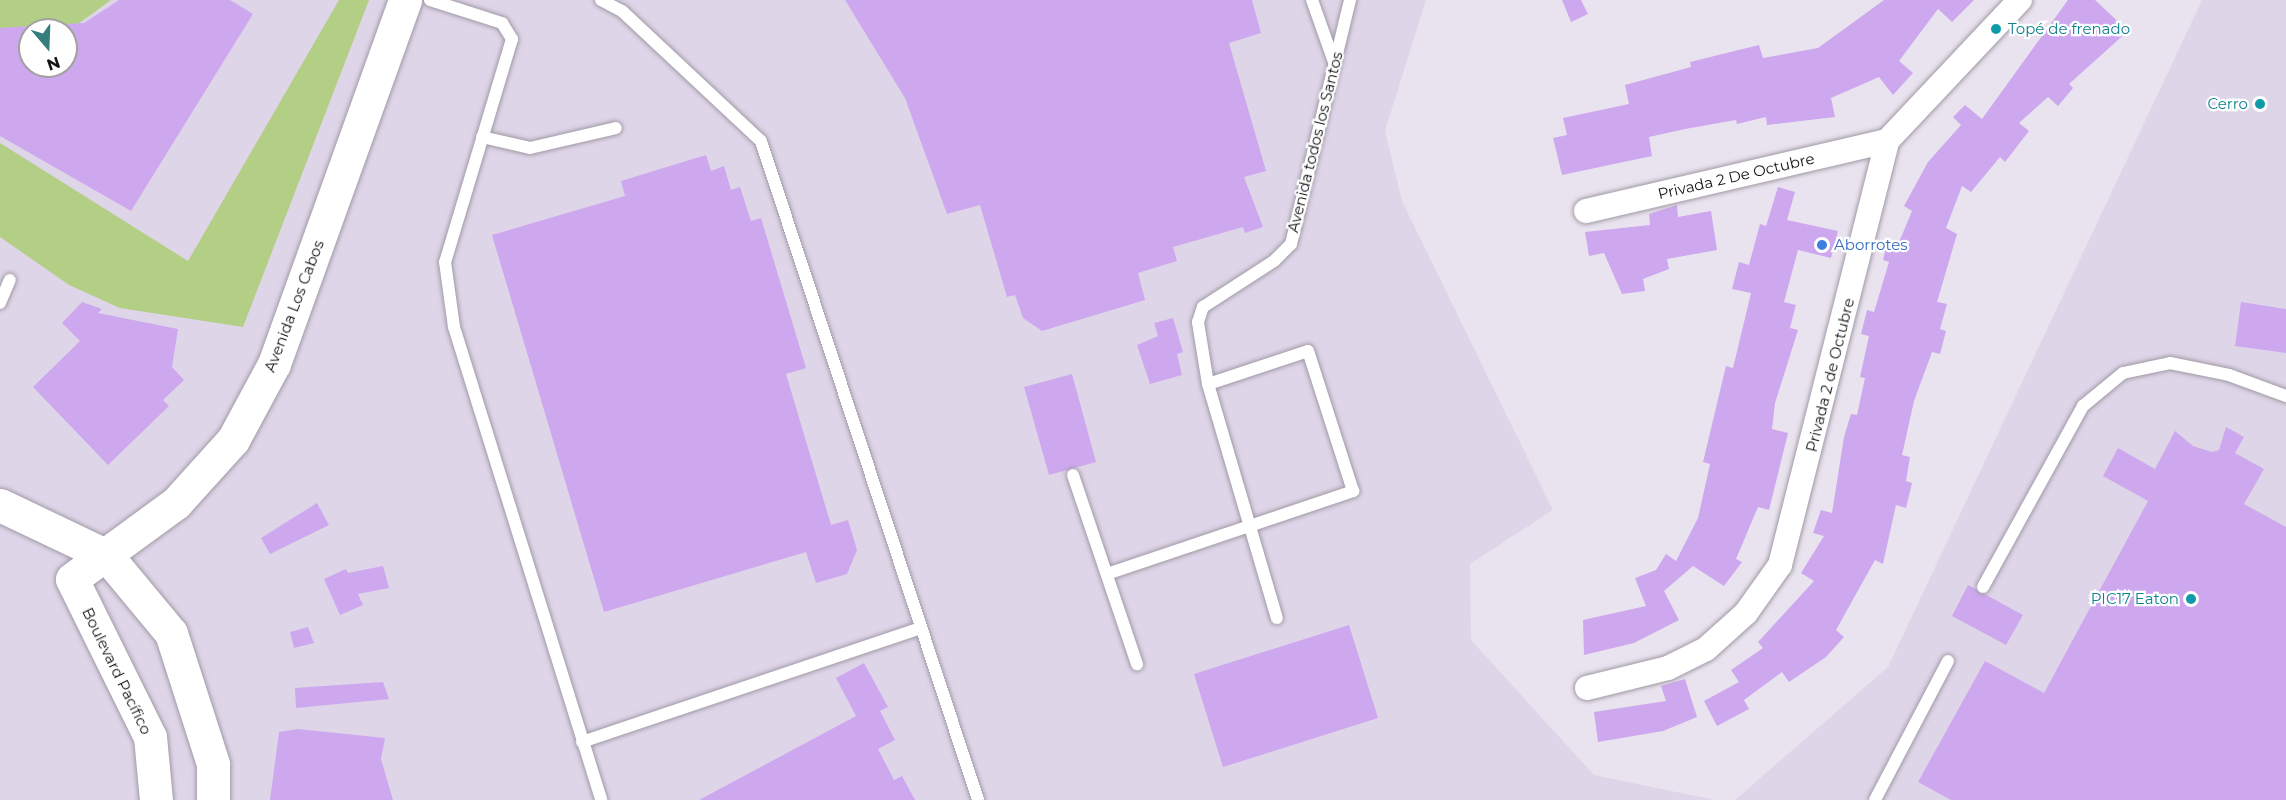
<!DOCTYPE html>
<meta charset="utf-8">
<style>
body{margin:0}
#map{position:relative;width:2286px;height:800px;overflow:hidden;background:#e9e3ef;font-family:Montserrat,sans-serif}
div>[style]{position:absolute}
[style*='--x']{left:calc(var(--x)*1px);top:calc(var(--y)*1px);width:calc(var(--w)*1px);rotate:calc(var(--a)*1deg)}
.built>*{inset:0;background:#dfd5e8}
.green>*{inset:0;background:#b3ce85}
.building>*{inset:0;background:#cda8ee}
.roads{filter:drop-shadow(0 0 2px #a09aa6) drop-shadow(0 0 2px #a09aa6)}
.service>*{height:12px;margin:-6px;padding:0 6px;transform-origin:6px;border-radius:6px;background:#fff}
.minor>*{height:24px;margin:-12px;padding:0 12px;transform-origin:12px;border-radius:12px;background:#fff}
.secondary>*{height:33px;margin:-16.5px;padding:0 16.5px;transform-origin:16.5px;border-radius:16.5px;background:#fff}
.primary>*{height:33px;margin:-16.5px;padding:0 16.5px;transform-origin:16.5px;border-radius:16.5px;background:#fff}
.dots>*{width:16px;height:16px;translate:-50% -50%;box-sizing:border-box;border:3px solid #fff;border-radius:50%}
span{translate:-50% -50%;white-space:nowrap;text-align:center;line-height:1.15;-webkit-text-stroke:4.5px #fff;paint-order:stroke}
.culture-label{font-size:15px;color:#0d838f}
.left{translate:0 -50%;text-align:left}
.right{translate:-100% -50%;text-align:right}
.street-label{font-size:15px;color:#151317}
.shop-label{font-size:15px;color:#366cbe}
.north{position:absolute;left:18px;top:18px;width:60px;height:60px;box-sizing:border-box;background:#fff;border:2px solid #a1a1a2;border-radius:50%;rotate:161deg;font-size:16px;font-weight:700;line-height:24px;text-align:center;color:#151317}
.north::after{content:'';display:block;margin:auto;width:21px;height:27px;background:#357e7e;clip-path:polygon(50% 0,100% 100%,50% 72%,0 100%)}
</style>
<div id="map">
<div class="built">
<i style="clip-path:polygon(evenodd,0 0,1426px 0,1385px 131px,1402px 201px,1553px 510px,1470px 564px,1471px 640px,1594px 775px,1715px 800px,0 800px,0 0,30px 30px,66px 30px,66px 66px,30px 66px,30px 30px)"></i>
<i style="clip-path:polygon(2202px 0,2286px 0,2286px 800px,1735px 800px,1888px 667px)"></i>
</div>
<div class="green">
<i style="clip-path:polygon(0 0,111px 0,78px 24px,0 28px)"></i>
<i style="clip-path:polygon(339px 0,369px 0,243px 327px,120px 308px,69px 285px,0 237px,0 143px,188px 261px)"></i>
</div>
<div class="building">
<i style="clip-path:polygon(119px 0,230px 0,253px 14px,131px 211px,0 136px,0 28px,30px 26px,30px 66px,66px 66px,66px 24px,84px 23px)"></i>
<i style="clip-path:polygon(845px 0,1252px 0,1261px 33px,1229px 43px,1266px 171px,1244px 177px,1263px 227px,1245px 233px,1243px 227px,1173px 247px,1177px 261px,1138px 273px,1145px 300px,1042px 331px,1023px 318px,1015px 295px,1007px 297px,980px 205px,947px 214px,905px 98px)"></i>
<i style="clip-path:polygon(1562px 0,1581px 0,1588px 14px,1571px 22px)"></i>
<i style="clip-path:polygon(1884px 0,1974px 0,1952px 22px,1938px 9px,1899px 61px,1913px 73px,1893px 95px,1879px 77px,1831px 98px,1835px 117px,1767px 125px,1766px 117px,1737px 124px,1736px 120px,1685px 129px,1649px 137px,1652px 156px,1562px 175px,1553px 138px,1567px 135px,1563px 118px,1629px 104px,1625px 85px,1691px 67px,1690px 62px,1759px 45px,1763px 58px,1818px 48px)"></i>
<i style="clip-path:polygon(2068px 0,2095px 0,2128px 31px,2069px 84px,2073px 88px,2058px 106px,2048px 97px,2019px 123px,2029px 131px,2005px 162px,2000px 157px,1971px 192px,1962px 186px,1946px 228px,1957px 234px,1937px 302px,1947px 304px,1940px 329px,1946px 331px,1940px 354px,1932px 352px,1914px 401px,1902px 455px,1910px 457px,1906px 481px,1912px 483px,1906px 508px,1896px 505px,1883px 564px,1875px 560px,1836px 630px,1844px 637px,1826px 657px,1789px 682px,1782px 672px,1744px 700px,1749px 709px,1717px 726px,1704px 701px,1739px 682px,1731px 670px,1763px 648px,1758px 642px,1814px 581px,1801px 573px,1824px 536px,1813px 533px,1821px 510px,1832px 513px,1844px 437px,1851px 414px,1857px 415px,1865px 378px,1860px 377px,1869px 336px,1861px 334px,1867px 310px,1874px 312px,1889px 262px,1883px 260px,1887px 244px,1897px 247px,1912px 211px,1904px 206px,1928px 162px,1961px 125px,1953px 117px,1965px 105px,1982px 119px)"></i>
<i style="clip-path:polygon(706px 155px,711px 171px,724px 166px,731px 190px,740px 187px,751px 221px,761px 218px,806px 368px,786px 374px,831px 525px,848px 520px,857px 550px,847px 574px,816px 583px,806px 552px,604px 612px,492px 235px,625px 196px,621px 181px)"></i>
<i style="clip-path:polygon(1778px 187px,1795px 192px,1787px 220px,1838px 231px,1831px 258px,1798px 250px,1784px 302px,1796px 305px,1790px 328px,1798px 330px,1775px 403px,1772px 429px,1788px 433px,1769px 510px,1758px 507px,1736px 559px,1742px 562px,1724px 586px,1693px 566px,1664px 591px,1679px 620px,1634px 643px,1584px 655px,1583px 620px,1646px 606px,1635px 578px,1656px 570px,1666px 554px,1676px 561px,1698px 518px,1710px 464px,1703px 462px,1726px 366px,1733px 368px,1751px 293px,1732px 289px,1739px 262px,1749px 265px,1760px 224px,1766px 226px)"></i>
<i style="clip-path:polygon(1677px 205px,1678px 217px,1711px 211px,1717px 250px,1667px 259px,1669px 269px,1643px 279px,1645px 291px,1622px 294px,1604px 253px,1589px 256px,1585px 232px,1650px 225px,1649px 214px)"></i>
<i style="clip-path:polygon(82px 302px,102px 309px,98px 313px,178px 329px,172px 367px,184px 380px,163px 400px,169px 406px,108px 465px,33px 387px,80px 341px,62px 323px)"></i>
<i style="clip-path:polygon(2241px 302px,2286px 309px,2286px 353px,2235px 346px)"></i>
<i style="clip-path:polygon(1173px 318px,1183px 352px,1177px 354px,1182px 375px,1150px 384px,1137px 345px,1158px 336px,1154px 323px)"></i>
<i style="clip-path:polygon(1072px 374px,1096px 462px,1049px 475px,1024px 387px)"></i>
<i style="clip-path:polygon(2226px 427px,2244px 437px,2235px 453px,2264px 469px,2244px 504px,2286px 527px,2286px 800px,1951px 800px,1918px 782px,1985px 661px,2044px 693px,2148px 501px,2103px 476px,2118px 448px,2155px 469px,2175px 431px,2193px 446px,2212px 452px,2219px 450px)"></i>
<i style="clip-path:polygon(317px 503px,329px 525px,270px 554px,261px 538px)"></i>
<i style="clip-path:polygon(383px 566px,389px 588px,358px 594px,363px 605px,340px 615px,324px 579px,346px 569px,348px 573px)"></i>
<i style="clip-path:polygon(1968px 585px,2023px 615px,2006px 645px,1952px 616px)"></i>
<i style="clip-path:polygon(1349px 625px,1378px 718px,1223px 767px,1194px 674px)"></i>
<i style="clip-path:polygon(308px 627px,314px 643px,294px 648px,290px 632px)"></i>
<i style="clip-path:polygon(864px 663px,888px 707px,880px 711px,895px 740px,878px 749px,894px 780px,902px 776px,915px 800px,699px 800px,856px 716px,836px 678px)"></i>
<i style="clip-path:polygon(1685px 679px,1697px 717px,1663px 731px,1598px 742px,1594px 712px,1666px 701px,1661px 686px)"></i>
<i style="clip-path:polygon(383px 682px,389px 699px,296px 708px,295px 688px)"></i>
<i style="clip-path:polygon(298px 729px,385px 738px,381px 759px,393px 800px,270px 800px,279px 732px)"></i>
</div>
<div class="roads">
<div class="service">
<i style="--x:430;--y:0;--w:76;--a:17.7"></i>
<i style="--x:502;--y:23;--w:19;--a:58"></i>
<i style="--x:512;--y:39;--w:233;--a:106.7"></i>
<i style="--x:445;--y:262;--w:66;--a:82.1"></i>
<i style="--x:454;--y:327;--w:495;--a:72.7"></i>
<i style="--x:601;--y:0;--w:24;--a:28"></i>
<i style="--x:622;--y:11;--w:190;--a:43.1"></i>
<i style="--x:761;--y:141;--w:694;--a:71.77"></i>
<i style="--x:1312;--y:0;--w:66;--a:70.5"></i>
<i style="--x:482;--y:137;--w:49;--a:12.9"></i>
<i style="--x:530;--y:148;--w:88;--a:-13.1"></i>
<i style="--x:0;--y:303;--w:25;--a:-67"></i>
<i style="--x:1208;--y:384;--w:244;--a:73.6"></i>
<i style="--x:1073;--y:475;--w:200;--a:71.3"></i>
<i style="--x:1107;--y:574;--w:260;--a:-18.6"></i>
<i style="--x:1353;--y:491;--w:147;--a:-107.8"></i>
<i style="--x:1308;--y:351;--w:105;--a:161.7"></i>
<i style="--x:1208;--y:384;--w:63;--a:-99.2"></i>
<i style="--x:1198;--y:322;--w:16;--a:-72"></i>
<i style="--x:1203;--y:307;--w:85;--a:-32.9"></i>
<i style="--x:1274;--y:261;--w:24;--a:-45"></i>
<i style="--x:1291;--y:244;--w:251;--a:-76.4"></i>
<i style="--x:1983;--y:587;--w:207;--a:-61.1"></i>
<i style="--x:2083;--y:406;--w:52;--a:-39.5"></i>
<i style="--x:2123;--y:373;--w:48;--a:-12"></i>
<i style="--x:2170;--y:363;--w:60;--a:11.5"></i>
<i style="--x:2229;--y:375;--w:61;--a:20.2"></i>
<i style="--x:582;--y:742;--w:357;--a:-18.6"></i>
<i style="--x:1875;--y:800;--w:157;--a:-62.3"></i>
</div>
<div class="minor">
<i style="--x:1586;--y:211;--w:309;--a:-13.1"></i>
<i style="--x:1587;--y:688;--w:83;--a:-13.9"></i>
<i style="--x:1668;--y:668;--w:42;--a:-26.6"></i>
<i style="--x:1706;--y:649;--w:54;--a:-42"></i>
<i style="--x:1746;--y:613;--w:59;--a:-54.7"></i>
<i style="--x:1780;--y:565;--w:437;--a:-75.8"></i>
<i style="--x:1887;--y:141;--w:194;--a:-46.7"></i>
</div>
<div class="secondary">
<i style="--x:0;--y:505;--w:119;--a:25.5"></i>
</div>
<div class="primary">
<i style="--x:107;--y:556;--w:100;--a:50.3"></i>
<i style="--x:171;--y:633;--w:138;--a:72.2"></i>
<i style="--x:213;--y:764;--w:36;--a:90"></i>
<i style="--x:156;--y:800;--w:63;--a:-95.4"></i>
<i style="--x:150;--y:737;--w:176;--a:-116.3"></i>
<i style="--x:72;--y:579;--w:129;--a:-36.2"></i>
<i style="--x:176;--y:503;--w:85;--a:-47.9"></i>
<i style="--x:233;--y:440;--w:86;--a:-61.7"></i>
<i style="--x:274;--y:364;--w:387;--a:-70.2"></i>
</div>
</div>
<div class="dots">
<i style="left:1996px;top:29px;background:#0f9aa8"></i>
<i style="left:2260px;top:104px;background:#0f9aa8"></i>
<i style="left:1822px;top:245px;background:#3f7fe0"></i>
<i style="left:2191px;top:599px;background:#0f9aa8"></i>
</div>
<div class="culture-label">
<span class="left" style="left:2008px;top:29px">Topé de frenado</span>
<span class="right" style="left:2248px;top:104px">Cerro</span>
<span class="right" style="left:2179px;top:599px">PIC17 Eaton</span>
</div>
<div class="street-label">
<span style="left:1315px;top:142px;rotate:-76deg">Avenida todos los Santos</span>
<span style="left:1736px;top:176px;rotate:-13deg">Privada 2 De Octubre</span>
<span style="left:294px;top:306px;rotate:-69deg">Avenida Los Cabos</span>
<span style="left:1830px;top:375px;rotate:-76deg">Privada 2 de Octubre</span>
<span style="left:117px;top:671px;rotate:64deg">Boulevard Pacífico</span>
</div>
<div class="shop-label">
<span class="left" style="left:1834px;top:245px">Aborrotes</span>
</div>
<div class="north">N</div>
</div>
